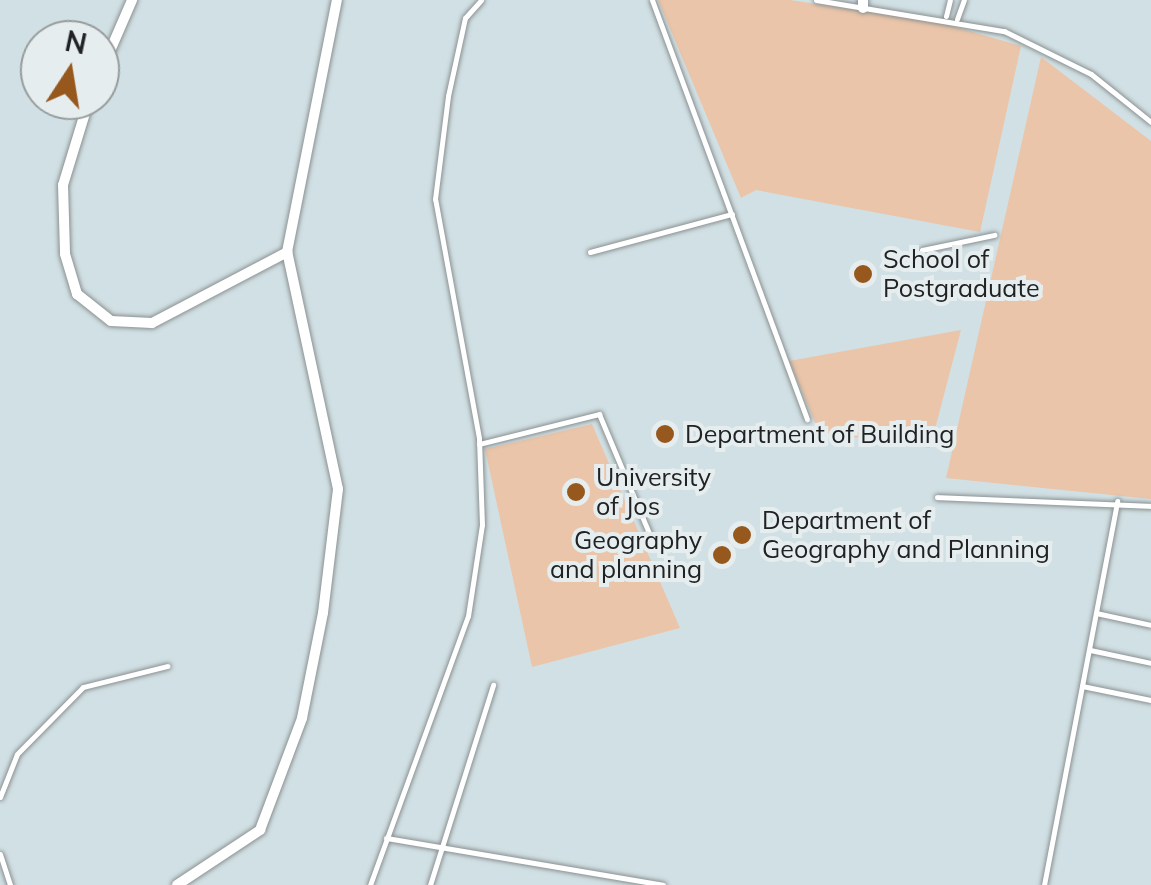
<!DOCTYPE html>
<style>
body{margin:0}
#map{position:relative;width:1151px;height:885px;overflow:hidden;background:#e6edee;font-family:Mulish,sans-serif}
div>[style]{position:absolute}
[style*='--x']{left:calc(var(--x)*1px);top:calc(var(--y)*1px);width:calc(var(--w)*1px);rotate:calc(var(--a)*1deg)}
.built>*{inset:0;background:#d1e0e4}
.green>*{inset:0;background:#eac5a9}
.roads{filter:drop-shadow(0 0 2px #8b9192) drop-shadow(0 0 2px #8b9192)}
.lane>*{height:5px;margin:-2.5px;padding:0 2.5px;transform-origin:2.5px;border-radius:2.5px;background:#fff}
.street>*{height:10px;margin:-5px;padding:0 5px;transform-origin:5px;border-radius:5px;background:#fff}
.dots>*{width:28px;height:28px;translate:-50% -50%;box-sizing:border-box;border:5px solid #e6edee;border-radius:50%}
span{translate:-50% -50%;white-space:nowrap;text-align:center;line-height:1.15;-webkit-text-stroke:8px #e6edee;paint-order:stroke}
.poi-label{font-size:25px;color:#202223}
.left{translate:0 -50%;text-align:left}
.right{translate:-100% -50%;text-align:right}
.north{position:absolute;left:20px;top:20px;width:100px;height:100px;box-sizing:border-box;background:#e6edee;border:2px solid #979c9d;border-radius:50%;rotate:12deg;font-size:28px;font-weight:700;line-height:40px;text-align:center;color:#202223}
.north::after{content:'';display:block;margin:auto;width:35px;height:45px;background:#96581d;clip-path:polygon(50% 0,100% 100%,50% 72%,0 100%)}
</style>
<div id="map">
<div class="built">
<i style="clip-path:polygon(evenodd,0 0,1151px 0,1151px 885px,0 885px,0 0,40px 40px,100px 40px,100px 100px,40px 100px,40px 40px)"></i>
</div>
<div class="green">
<i style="clip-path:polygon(658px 0,790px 0,942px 23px,1021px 46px,980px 232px,756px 190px,741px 198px)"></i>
<i style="clip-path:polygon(1041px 57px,1151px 141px,1151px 499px,946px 478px)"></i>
<i style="clip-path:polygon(961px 330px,930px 448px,819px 432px,789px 361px)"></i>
<i style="clip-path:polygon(592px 424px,680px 628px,532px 667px,485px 449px)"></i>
</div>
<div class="roads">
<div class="lane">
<i style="--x:652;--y:0;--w:447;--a:69.7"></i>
<i style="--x:816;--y:0;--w:191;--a:9.4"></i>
<i style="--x:1004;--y:31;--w:97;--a:26.3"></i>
<i style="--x:1091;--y:74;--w:77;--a:38.7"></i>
<i style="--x:946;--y:16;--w:16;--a:-76"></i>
<i style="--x:957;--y:19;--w:20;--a:-70"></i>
<i style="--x:922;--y:250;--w:74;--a:-11.8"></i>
<i style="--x:590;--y:252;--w:147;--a:-15"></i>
<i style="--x:479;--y:444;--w:124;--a:-14"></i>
<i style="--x:599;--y:414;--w:137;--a:67.2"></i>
<i style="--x:937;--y:497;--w:214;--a:2.4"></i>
<i style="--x:1096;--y:613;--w:56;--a:12.3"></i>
<i style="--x:1090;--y:650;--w:62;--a:12"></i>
<i style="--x:1082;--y:686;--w:70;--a:11.5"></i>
<i style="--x:0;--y:797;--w:46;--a:-68.4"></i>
<i style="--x:17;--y:754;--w:94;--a:-45.4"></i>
<i style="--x:83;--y:687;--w:87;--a:-14"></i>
<i style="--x:386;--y:838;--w:281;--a:9.6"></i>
<i style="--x:0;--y:854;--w:33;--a:72"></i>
<i style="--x:370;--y:885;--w:286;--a:-70"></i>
<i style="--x:468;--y:616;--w:92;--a:-81.3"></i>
<i style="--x:482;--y:525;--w:87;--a:-92"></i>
<i style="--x:479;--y:438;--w:243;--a:-100.4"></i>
<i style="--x:435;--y:199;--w:104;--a:-82.8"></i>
<i style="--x:448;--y:96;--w:80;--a:-77.7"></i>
<i style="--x:465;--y:18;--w:24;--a:-48"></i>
<i style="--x:430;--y:885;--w:210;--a:-72.5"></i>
<i style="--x:1044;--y:885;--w:391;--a:-79.2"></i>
</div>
<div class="street">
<i style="--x:863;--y:8;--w:8;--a:-90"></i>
<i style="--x:100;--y:74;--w:81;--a:-66.6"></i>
<i style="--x:89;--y:100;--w:89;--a:107"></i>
<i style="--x:63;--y:185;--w:69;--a:88.3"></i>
<i style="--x:65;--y:254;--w:42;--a:73.3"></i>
<i style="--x:77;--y:294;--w:43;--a:38.5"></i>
<i style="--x:111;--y:321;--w:41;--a:2.8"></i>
<i style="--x:152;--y:323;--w:153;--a:-27.7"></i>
<i style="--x:177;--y:885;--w:100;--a:-33.5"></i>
<i style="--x:260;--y:830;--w:120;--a:-69.4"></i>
<i style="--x:302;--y:718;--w:107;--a:-78.7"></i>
<i style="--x:323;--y:613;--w:125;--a:-83.1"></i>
<i style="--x:338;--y:489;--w:242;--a:-102.1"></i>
<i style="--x:287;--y:252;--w:257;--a:-78.8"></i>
</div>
</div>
<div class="dots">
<i style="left:863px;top:274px;background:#96581d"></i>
<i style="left:665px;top:434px;background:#96581d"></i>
<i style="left:576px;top:492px;background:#96581d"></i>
<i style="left:742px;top:535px;background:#96581d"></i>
<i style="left:722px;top:555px;background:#96581d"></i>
</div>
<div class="poi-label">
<span class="left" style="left:883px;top:274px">School of<br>Postgraduate</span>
<span class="left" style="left:685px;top:434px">Department of Building</span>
<span class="left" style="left:596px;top:492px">University<br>of Jos</span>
<span class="left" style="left:762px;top:535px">Department of<br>Geography and Planning</span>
<span class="right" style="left:702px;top:555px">Geography<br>and planning</span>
</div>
<div class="north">N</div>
</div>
